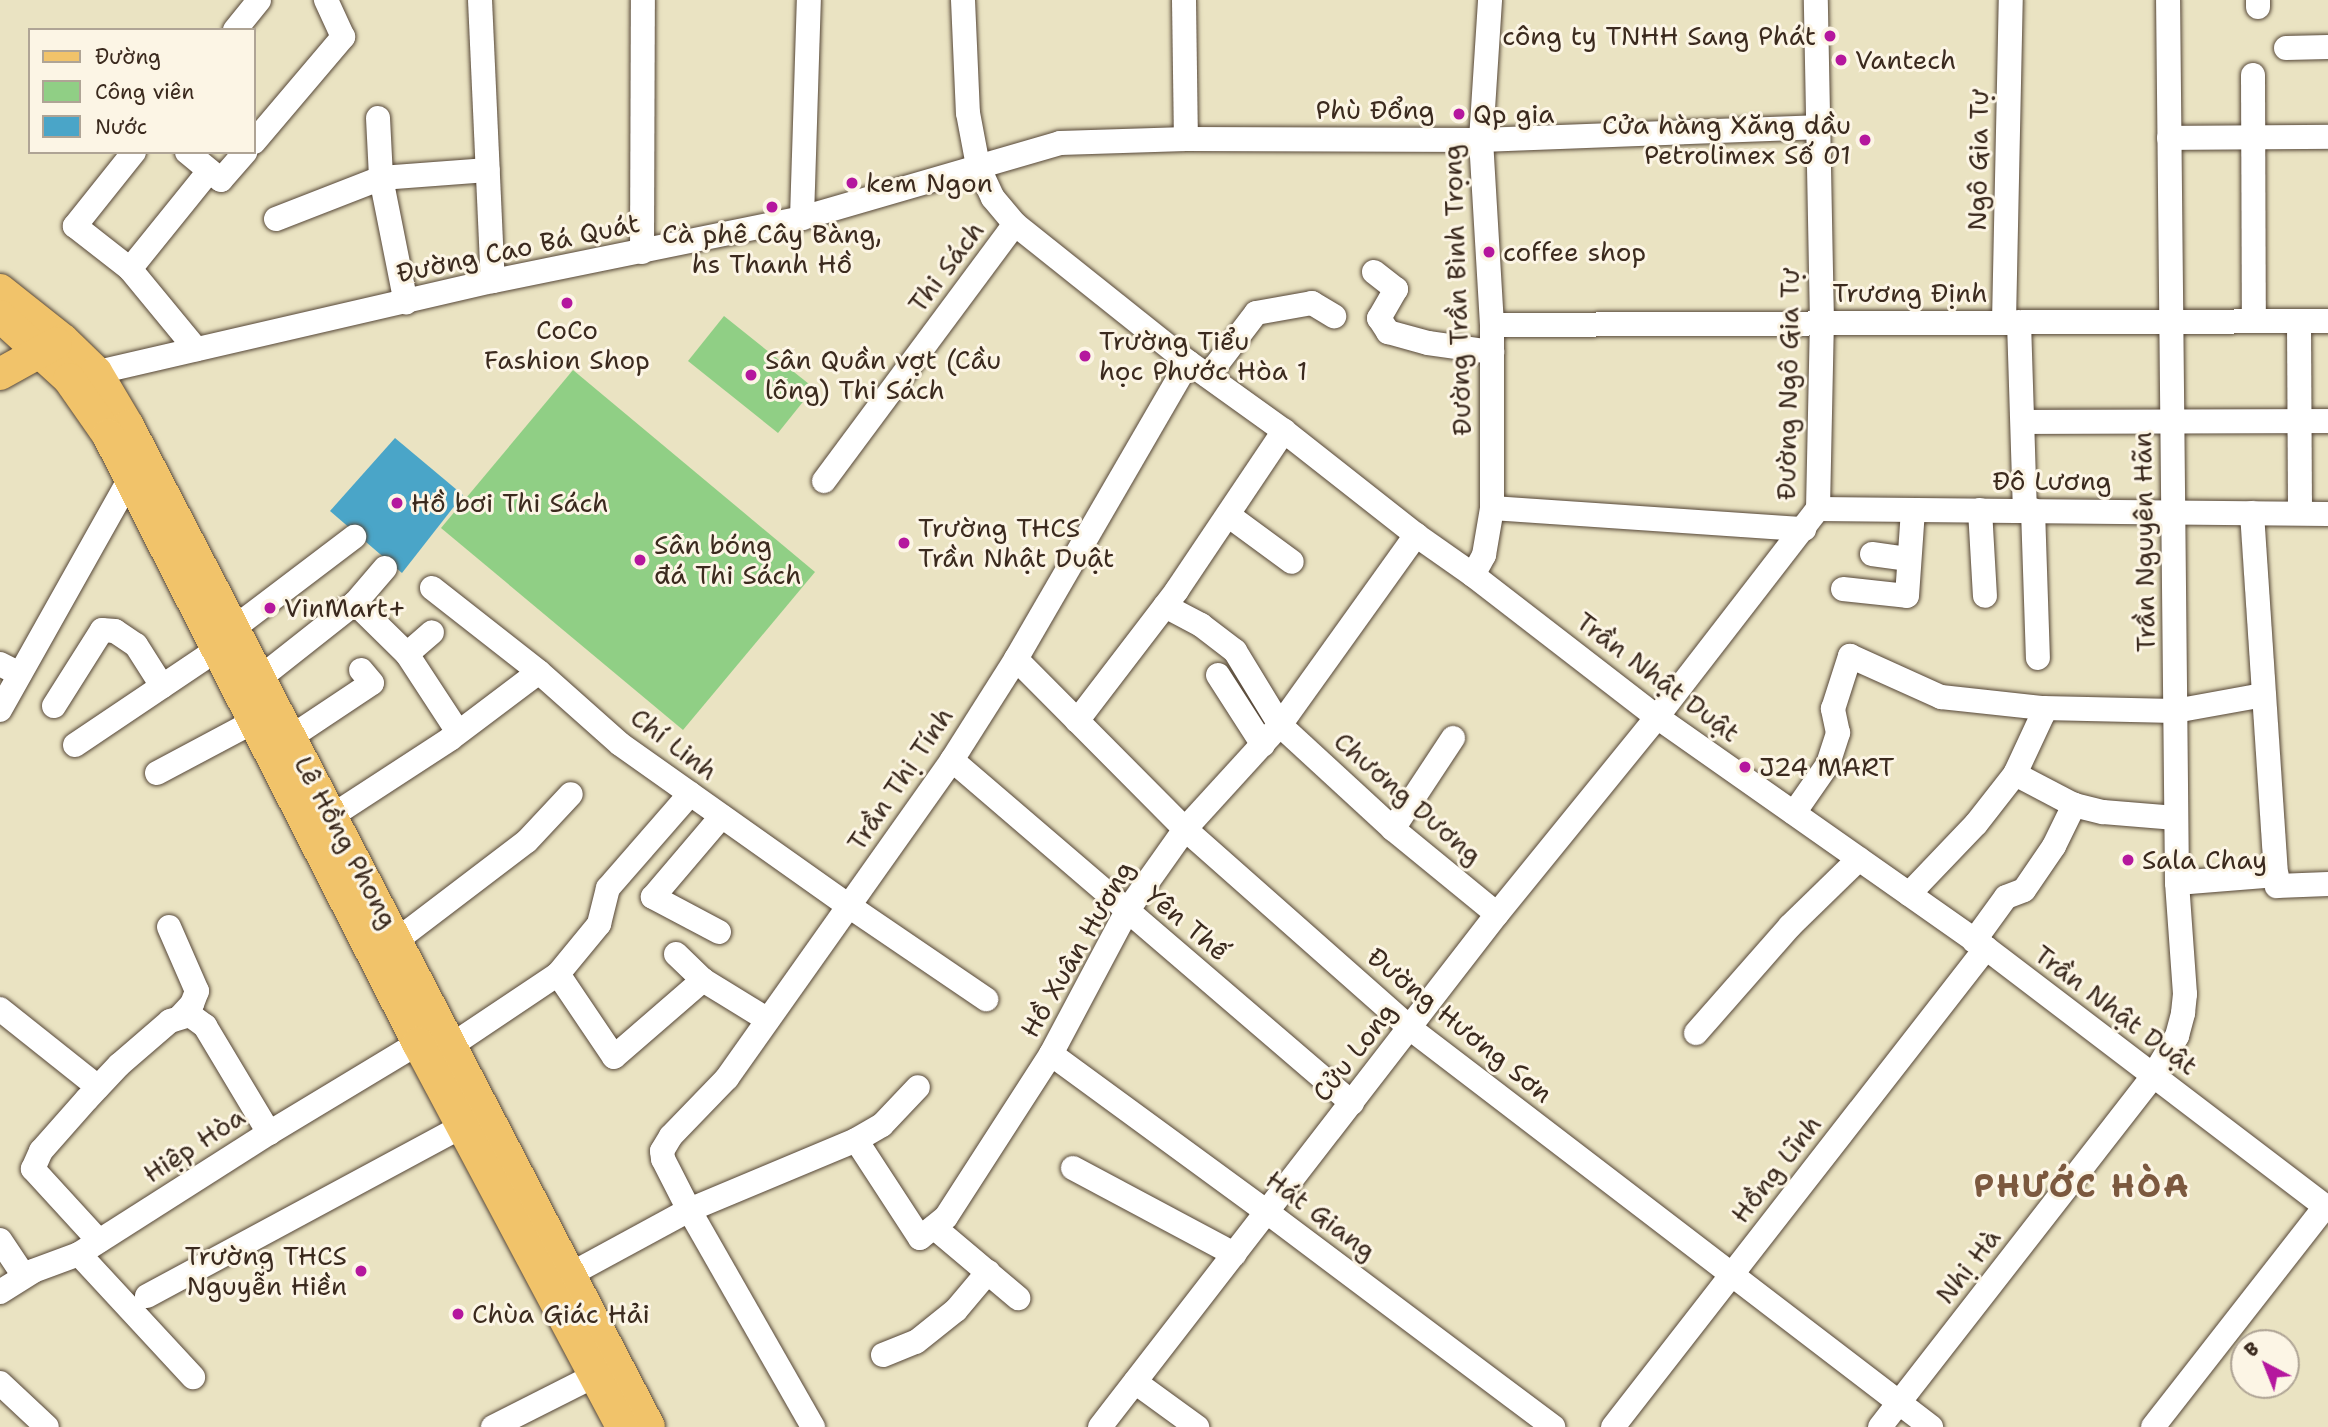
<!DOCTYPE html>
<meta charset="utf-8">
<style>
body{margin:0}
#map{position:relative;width:2328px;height:1427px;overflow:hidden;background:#eae3c2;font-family:"Shantell Sans",sans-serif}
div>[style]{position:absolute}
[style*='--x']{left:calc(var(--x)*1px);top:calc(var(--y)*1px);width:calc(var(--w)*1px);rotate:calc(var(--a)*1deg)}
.green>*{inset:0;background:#90cf85}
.water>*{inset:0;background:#4aa5c8}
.roads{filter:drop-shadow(0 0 2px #554637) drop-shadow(0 0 2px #554637)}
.minor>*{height:24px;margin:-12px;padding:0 12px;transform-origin:12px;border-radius:12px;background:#fff}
.major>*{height:32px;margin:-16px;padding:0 16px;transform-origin:16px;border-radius:16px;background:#f1c36a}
.dots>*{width:19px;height:19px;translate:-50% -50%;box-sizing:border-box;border:4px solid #fcf5e5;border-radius:50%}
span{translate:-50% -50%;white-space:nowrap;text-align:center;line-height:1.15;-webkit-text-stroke:6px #fcf5e5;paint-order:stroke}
.poi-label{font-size:26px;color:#3b2a1e}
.right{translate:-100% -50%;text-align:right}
.left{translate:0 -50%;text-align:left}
.street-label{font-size:26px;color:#3b2a1e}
.district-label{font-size:33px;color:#7c593f;font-weight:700;letter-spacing:2px}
.legend{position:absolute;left:28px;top:28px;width:228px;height:126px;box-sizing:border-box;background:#fcf5e5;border:2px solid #afa495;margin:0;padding:9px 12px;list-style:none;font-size:21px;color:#3b2a1e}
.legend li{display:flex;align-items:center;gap:14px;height:35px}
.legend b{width:35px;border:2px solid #afa495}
.north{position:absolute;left:2230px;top:1329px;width:70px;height:70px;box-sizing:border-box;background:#fcf5e5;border:2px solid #afa495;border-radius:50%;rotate:318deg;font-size:19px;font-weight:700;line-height:28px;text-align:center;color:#3b2a1e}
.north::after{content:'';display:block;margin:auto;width:24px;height:32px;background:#b5179e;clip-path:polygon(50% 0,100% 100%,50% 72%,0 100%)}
</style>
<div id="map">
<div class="green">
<i style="clip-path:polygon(724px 316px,814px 388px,778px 433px,688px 361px)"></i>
<i style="clip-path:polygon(573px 370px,815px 572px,683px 730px,441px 528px)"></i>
</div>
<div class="water">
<i style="clip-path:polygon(395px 438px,463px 495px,402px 573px,330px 511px)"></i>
</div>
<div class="roads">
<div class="minor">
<i style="--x:480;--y:0;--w:281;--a:87.4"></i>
<i style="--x:963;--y:0;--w:113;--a:87.5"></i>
<i style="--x:968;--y:113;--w:54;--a:79.3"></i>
<i style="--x:978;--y:166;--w:35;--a:65"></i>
<i style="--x:993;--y:198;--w:34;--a:50"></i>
<i style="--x:1015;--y:224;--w:221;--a:38.6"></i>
<i style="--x:1188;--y:362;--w:118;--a:35.7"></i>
<i style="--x:1284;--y:431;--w:168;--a:38.2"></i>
<i style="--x:1416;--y:535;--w:70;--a:35.1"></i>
<i style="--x:1473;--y:575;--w:232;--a:37.7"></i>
<i style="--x:1657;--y:717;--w:402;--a:35.1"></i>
<i style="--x:1986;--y:948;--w:430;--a:37.3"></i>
<i style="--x:1184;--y:0;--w:139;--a:89.2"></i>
<i style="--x:2258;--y:7;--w:7;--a:-90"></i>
<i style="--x:235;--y:30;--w:38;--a:-51"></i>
<i style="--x:2286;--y:48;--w:42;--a:-1.4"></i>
<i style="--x:2253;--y:75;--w:246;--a:89.8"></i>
<i style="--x:378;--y:118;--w:60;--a:87.1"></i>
<i style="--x:381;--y:178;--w:127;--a:78.7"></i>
<i style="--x:2169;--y:138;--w:159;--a:-0.4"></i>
<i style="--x:254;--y:142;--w:138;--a:-49.7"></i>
<i style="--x:343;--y:37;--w:41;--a:-114.7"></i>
<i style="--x:134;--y:152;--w:95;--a:128.6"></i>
<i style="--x:75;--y:226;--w:70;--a:38"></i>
<i style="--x:130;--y:269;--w:104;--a:50.5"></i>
<i style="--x:187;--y:152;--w:44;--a:39.5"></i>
<i style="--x:221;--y:180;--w:37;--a:-49"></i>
<i style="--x:802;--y:218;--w:218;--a:-88.2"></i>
<i style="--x:276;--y:219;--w:113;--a:-21.3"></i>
<i style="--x:381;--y:178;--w:107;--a:-4.3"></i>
<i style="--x:642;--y:252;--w:252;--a:-89.8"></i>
<i style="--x:130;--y:269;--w:126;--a:-51.1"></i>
<i style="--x:1374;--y:272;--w:28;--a:38"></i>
<i style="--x:1396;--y:289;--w:34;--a:120"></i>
<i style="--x:1379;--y:318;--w:17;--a:57"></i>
<i style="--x:1388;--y:332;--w:41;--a:15.4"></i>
<i style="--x:1428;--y:343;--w:65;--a:8"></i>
<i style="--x:2299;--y:321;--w:192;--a:89.7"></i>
<i style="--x:2004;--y:322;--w:322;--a:-88.8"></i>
<i style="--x:2019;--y:322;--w:187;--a:88.2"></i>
<i style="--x:1492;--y:325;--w:836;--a:-0.27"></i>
<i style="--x:81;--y:376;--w:423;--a:-13"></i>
<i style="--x:493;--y:281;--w:315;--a:-11.5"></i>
<i style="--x:802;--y:218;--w:269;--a:-16.2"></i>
<i style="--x:1060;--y:143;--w:126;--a:-1.8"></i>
<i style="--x:1186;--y:139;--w:295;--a:0.2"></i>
<i style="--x:1481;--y:140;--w:335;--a:-2.2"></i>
<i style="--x:1208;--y:376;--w:79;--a:-52.7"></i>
<i style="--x:1256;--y:313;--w:57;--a:-10.1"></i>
<i style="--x:1312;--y:303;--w:26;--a:31"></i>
<i style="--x:2023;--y:422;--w:305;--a:-0.2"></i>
<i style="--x:824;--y:481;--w:320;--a:-53.4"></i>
<i style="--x:1492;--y:508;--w:313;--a:3.9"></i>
<i style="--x:1818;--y:509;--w:510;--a:0.56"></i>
<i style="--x:1980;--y:510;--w:86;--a:86.7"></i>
<i style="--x:2033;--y:510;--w:148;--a:88.1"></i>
<i style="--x:2252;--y:513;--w:374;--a:86.2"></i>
<i style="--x:2277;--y:886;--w:51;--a:-2.2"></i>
<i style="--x:1228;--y:515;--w:79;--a:36.3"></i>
<i style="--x:1872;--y:554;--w:37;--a:8"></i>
<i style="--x:1473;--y:575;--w:23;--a:-61"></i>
<i style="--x:1484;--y:555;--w:48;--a:-80.3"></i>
<i style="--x:1492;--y:508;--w:183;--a:-90"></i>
<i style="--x:1492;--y:325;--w:185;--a:-93.4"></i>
<i style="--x:1481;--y:140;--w:140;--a:-86.3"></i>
<i style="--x:432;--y:588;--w:136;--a:38.1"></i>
<i style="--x:1843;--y:589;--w:64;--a:6.2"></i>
<i style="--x:1907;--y:596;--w:86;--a:-86"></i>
<i style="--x:355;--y:603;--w:73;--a:44.4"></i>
<i style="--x:407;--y:654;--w:93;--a:56.8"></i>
<i style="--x:1165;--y:606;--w:41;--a:27.8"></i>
<i style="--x:1201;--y:625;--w:43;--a:37.4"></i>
<i style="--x:1235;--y:651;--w:87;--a:58.7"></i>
<i style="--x:1280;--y:725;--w:154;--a:42.6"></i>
<i style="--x:1393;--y:829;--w:134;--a:39.3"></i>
<i style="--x:234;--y:628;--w:151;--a:-37.2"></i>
<i style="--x:407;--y:654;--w:33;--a:-41"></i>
<i style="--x:1016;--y:659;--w:240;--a:45.2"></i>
<i style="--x:1185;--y:829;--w:302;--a:41.5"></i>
<i style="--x:1411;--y:1029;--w:655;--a:37.43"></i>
<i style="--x:0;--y:664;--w:22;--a:27"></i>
<i style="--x:1218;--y:675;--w:83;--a:57.3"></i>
<i style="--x:260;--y:678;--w:121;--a:-38.3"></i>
<i style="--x:355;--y:603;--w:46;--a:-49.4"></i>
<i style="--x:54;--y:706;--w:90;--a:-57.7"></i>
<i style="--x:102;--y:630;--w:13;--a:4"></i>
<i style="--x:115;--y:631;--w:25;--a:34"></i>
<i style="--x:136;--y:645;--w:49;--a:57.6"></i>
<i style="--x:0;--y:710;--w:266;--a:-60.7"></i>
<i style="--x:1077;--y:721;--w:165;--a:-52.6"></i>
<i style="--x:1177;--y:590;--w:192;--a:-56.1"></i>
<i style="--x:291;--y:737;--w:97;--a:-33.7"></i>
<i style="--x:372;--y:683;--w:17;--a:-130"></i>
<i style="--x:75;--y:745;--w:172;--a:-33.9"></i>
<i style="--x:952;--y:760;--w:527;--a:40.61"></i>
<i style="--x:157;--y:773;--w:111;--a:-28"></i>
<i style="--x:2015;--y:774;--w:67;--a:27.7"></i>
<i style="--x:2074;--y:805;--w:30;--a:14"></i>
<i style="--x:2103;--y:812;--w:73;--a:4.7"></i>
<i style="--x:1794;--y:813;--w:60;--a:-55.2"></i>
<i style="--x:1828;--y:764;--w:33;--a:-72"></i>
<i style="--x:1838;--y:733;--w:25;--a:-102"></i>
<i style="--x:1833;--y:709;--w:56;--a:-72.2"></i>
<i style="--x:1850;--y:656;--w:100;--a:24.3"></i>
<i style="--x:1941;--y:697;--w:103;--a:6.2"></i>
<i style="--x:2043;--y:708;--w:132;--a:1.3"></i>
<i style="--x:2175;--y:711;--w:89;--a:-10.3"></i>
<i style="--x:332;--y:816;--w:141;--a:-33.1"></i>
<i style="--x:450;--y:739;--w:111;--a:-37"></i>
<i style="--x:539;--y:672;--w:108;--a:41.6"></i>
<i style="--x:620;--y:744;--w:281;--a:35.3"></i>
<i style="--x:849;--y:906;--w:166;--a:34.2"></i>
<i style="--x:1393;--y:829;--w:109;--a:-56.6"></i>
<i style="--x:2177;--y:883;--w:100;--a:-4.6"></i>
<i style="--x:1909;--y:894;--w:97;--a:-46.3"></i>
<i style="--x:1976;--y:824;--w:63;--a:-52"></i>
<i style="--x:2015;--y:774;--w:66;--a:-65"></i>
<i style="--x:2043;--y:714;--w:6;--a:-90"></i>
<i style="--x:169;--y:927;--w:70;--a:66.4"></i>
<i style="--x:197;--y:991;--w:14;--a:111"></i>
<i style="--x:192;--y:1004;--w:16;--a:133"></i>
<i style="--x:719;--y:932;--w:75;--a:-152.1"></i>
<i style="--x:653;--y:897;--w:106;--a:-49.6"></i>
<i style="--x:397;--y:940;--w:163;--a:-37.3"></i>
<i style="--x:527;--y:841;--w:64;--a:-46.9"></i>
<i style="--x:1974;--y:941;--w:54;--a:-54"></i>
<i style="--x:2006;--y:897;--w:19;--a:-21"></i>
<i style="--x:2024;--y:890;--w:53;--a:-55.7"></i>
<i style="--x:2054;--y:846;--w:46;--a:-64"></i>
<i style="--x:676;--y:954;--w:37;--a:44"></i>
<i style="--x:703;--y:980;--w:76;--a:31.6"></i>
<i style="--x:558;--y:974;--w:100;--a:56"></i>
<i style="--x:614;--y:1057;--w:118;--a:-40.9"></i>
<i style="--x:0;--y:1009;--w:125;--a:38.5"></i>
<i style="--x:1696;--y:1033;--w:142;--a:-48.7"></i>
<i style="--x:1790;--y:926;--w:96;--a:-44.2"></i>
<i style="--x:449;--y:1047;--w:131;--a:-33.8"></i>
<i style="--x:558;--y:974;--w:65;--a:-50.6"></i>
<i style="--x:599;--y:924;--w:37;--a:-76"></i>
<i style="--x:608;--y:888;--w:125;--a:-48.9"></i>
<i style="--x:1051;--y:1054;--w:268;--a:36.2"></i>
<i style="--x:1267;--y:1212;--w:358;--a:36.9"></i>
<i style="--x:856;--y:1140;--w:117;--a:56.9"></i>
<i style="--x:920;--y:1238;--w:33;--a:-39"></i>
<i style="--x:946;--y:1217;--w:194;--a:-57.2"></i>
<i style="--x:1051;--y:1054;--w:162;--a:-62"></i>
<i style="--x:1127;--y:911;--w:100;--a:-54.7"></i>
<i style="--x:1185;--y:829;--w:141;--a:-47.6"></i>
<i style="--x:1280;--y:725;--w:234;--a:-54.4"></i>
<i style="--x:1073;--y:1168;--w:183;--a:28.1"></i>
<i style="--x:935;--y:1228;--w:109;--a:40.1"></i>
<i style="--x:0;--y:1240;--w:43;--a:56.3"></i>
<i style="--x:99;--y:1241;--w:98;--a:-132.5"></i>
<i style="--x:33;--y:1169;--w:20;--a:-66"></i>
<i style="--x:41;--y:1151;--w:69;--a:-48.5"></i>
<i style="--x:87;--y:1099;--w:47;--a:-46.7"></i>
<i style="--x:119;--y:1065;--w:67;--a:-40.8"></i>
<i style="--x:170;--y:1021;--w:21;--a:-17"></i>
<i style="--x:190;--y:1015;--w:19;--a:36"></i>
<i style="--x:205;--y:1026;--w:125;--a:59.1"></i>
<i style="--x:79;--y:1254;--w:168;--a:47.2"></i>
<i style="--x:571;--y:1274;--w:134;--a:-28.5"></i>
<i style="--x:689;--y:1210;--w:181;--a:-22.7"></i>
<i style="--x:856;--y:1140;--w:30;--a:-30"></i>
<i style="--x:882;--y:1125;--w:52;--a:-46.5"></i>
<i style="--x:0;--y:1292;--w:39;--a:-32"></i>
<i style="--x:33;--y:1271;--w:49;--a:-20.3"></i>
<i style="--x:79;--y:1254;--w:225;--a:-32.5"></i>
<i style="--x:269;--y:1133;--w:174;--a:-31.1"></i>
<i style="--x:147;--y:1296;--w:359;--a:-28.3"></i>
<i style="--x:883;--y:1355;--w:35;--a:-22"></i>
<i style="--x:916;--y:1342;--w:51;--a:-38.7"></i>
<i style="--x:956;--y:1310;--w:50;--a:-49.9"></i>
<i style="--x:1135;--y:1382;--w:77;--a:36"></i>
<i style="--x:0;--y:1383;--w:64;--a:43.1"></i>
<i style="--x:493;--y:1427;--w:115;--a:-26.8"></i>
<i style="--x:813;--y:1427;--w:250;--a:-119.7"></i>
<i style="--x:689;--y:1210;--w:57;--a:-117"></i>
<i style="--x:663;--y:1159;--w:8;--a:-97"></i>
<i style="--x:662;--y:1151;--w:17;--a:-59"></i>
<i style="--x:671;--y:1136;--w:81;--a:-46"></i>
<i style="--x:727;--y:1078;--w:390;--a:-54.7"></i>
<i style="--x:952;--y:760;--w:120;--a:-57.6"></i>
<i style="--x:1016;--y:659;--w:343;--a:-59.9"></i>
<i style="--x:1100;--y:1427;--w:649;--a:-52.26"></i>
<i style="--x:1497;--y:914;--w:254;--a:-50.9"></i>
<i style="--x:1657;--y:717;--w:263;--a:-52.3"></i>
<i style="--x:1818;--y:509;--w:186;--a:-88.8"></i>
<i style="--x:1822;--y:323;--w:323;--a:-91.1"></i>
<i style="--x:1613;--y:1427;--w:607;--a:-52.09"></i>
<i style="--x:1880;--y:1427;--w:445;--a:-52.1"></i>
<i style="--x:2153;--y:1076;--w:47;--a:-59"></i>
<i style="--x:2177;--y:1036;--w:24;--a:-75"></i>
<i style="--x:2183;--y:1013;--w:19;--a:-84"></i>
<i style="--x:2185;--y:994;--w:111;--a:-94.1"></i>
<i style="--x:2177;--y:883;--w:883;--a:-90.58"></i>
<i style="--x:2153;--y:1427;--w:279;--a:-52"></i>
</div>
<div class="major">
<i style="--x:0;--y:290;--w:80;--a:38.4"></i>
<i style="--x:63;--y:340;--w:46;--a:44.1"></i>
<i style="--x:96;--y:372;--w:63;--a:59.3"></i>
<i style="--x:128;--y:426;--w:1128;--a:62.5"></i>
<i style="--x:0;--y:316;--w:93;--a:42.4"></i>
<i style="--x:69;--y:379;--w:68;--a:55.1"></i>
<i style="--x:108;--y:435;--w:682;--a:62.98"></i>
<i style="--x:418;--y:1043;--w:435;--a:62"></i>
<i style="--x:0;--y:374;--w:64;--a:-29"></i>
</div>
</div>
<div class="dots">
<i style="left:1830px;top:36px;background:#b5179e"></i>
<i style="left:1841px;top:60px;background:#b5179e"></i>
<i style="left:1459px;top:114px;background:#b5179e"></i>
<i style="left:1865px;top:140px;background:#b5179e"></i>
<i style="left:852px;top:183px;background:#b5179e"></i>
<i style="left:772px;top:207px;background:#b5179e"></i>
<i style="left:1489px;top:252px;background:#b5179e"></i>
<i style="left:567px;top:303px;background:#b5179e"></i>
<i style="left:1085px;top:356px;background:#b5179e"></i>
<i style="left:751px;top:375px;background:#b5179e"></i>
<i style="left:397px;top:503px;background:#b5179e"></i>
<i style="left:904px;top:543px;background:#b5179e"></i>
<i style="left:640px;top:560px;background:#b5179e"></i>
<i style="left:270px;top:608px;background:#b5179e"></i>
<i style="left:1745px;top:767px;background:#b5179e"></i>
<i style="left:2128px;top:860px;background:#b5179e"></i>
<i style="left:361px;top:1271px;background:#b5179e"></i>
<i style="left:458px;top:1314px;background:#b5179e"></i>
</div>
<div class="poi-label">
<span class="right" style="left:1816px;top:36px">công ty TNHH Sang Phát</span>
<span class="left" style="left:1855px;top:60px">Vantech</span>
<span class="left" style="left:1473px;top:114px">Qp gia</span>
<span class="right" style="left:1851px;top:140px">Cửa hàng Xăng dầu<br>Petrolimex Số 01</span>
<span class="left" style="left:866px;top:183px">kem Ngon</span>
<span style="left:772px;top:249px">Cà phê Cây Bàng,<br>hs Thanh Hồ</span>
<span class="left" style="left:1503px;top:252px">coffee shop</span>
<span style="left:567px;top:345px">CoCo<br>Fashion Shop</span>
<span class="left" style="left:1099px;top:356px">Trường Tiểu<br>học Phước Hòa 1</span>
<span class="left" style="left:765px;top:375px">Sân Quần vợt (Cầu<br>lông) Thi Sách</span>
<span class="left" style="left:411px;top:503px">Hồ bơi Thi Sách</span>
<span class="left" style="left:918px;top:543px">Trường THCS<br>Trần Nhật Duật</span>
<span class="left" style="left:654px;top:560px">Sân bóng<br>đá Thi Sách</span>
<span class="left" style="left:284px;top:608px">VinMart+</span>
<span class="left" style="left:1759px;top:767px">J24 MART</span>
<span class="left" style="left:2142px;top:860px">Sala Chay</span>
<span class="right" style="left:347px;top:1271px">Trường THCS<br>Nguyễn Hiền</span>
<span class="left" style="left:472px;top:1314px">Chùa Giác Hải</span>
</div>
<div class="street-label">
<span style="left:1375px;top:110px">Phù Đổng</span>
<span style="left:1978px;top:160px;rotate:-89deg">Ngô Gia Tự</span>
<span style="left:518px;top:248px;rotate:-12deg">Đường Cao Bá Quát</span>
<span style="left:946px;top:267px;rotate:-53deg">Thi Sách</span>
<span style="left:1457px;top:290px;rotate:-92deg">Đường Trần Bình Trọng</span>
<span style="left:1910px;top:293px">Trương Định</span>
<span style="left:1788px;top:384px;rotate:-89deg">Đường Ngô Gia Tự</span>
<span style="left:2052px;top:481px">Đô Lương</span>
<span style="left:2144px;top:542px;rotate:-91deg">Trần Nguyên Hãn</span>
<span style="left:1658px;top:677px;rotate:37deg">Trần Nhật Duật</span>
<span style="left:674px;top:744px;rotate:37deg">Chí Linh</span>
<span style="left:900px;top:779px;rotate:-56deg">Trần Thị Tính</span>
<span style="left:1408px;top:798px;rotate:41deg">Chương Dương</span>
<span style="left:346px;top:842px;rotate:62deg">Lê Hồng Phong</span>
<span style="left:1187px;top:923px;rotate:40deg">Yên Thế</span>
<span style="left:1077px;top:949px;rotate:-60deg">Hồ Xuân Hương</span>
<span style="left:2116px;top:1010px;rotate:37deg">Trần Nhật Duật</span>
<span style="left:1460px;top:1025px;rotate:39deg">Đường Hương Sơn</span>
<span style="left:1354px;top:1052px;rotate:-52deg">Cửu Long</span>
<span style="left:194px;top:1145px;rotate:-33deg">Hiệp Hòa</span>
<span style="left:1776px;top:1169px;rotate:-52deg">Hồng Lĩnh</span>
<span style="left:1321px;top:1215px;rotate:37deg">Hát Giang</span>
<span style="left:1968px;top:1266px;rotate:-52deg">Nhị Hà</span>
</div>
<div class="district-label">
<span style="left:2082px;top:1186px">PHƯỚC HÒA</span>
</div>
<ul class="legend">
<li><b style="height:9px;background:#f1c36a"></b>Đường</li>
<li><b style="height:19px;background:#90cf85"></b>Công viên</li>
<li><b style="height:19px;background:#4aa5c8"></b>Nước</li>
</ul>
<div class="north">B</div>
</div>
